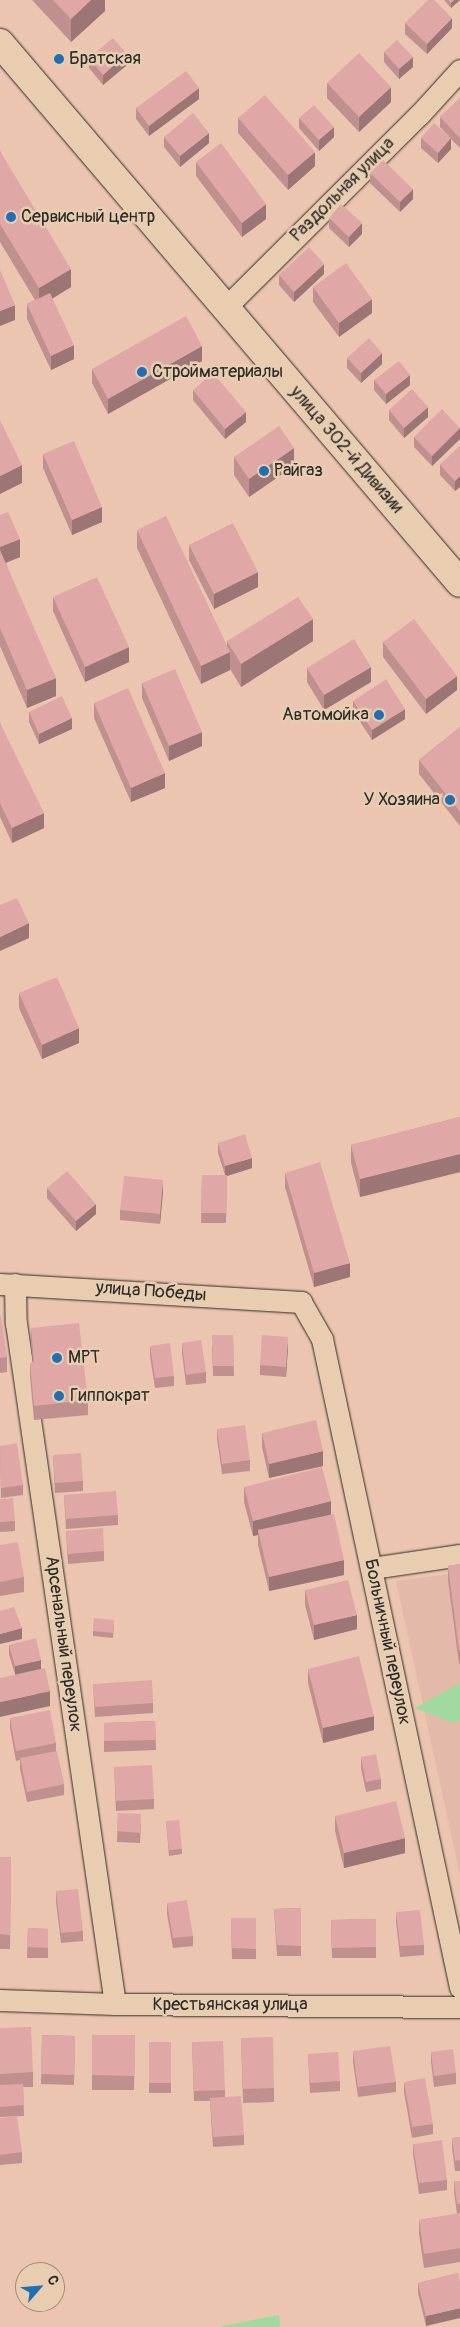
<!DOCTYPE html>
<meta charset="utf-8">
<style>
body{margin:0}
#map{position:relative;width:460px;height:2327px;overflow:hidden;background:#ebc5b0;font-family:Pangolin,sans-serif}
div>[style]{position:absolute}
[style*='--x']{left:calc(var(--x)*1px);top:calc(var(--y)*1px);width:calc(var(--w)*1px);rotate:calc(var(--a)*1deg)}
.built>*{inset:0;background:#e3b9aa}
.green>*{inset:0;background:#a0daa0}
.roads{filter:drop-shadow(0 0 1px #2b2b2b) drop-shadow(0 0 1px #2b2b2b)}
.street>*{height:21px;margin:-10.5px;padding:0 10.5px;transform-origin:10.5px;border-radius:10.5px;background:#e9cdb0}
.primary>*{height:28px;margin:-14px;padding:0 14px;transform-origin:14px;border-radius:14px;background:#e9cdb0}
.wall>*{inset:0;background:#c0908f}
.shaded-wall>*{inset:0;background:#9c7674}
.building>*{inset:0;background:#dfa8a6}
.dots>*{width:14px;height:14px;translate:-50% -50%;box-sizing:border-box;border:2px solid #e9cdb0;border-radius:50%}
span{translate:-50% -50%;white-space:nowrap;text-align:center;line-height:1.15;-webkit-text-stroke:5px #e9cdb0;paint-order:stroke}
.poi-label{font-size:18px;color:#2b2b2b}
.left{translate:0 -50%;text-align:left}
.right{translate:-100% -50%;text-align:right}
.street-label{font-size:18px;color:#2b2b2b}
.north{position:absolute;left:15px;top:2262px;width:50px;height:50px;box-sizing:border-box;background:#e9cdb0;border:1px solid #9d8c7b;border-radius:50%;rotate:63deg;font-size:14px;font-weight:700;line-height:20px;text-align:center;color:#2b2b2b}
.north::after{content:'';display:block;margin:auto;width:18px;height:22px;background:#1f6fb2;clip-path:polygon(50% 0,100% 100%,50% 72%,0 100%)}
</style>
<div id="map">
<div class="built">
<i style="clip-path:polygon(460px 1573px,460px 1875px,396px 1581px)"></i>
</div>
<div class="green">
<i style="clip-path:polygon(460px 1683px,460px 1720px,453px 1723px,415px 1708px)"></i>
<i style="clip-path:polygon(279px 2315px,280px 2327px,222px 2327px,222px 2326px)"></i>
</div>
<div class="roads">
<div class="street">
<i style="--x:225;--y:308;--w:274;--a:-44.9"></i>
<i style="--x:419;--y:115;--w:61;--a:-47.7"></i>
<i style="--x:0;--y:1284;--w:302;--a:3.4"></i>
<i style="--x:301;--y:1302;--w:43;--a:60.4"></i>
<i style="--x:322;--y:1339;--w:663;--a:77.98"></i>
<i style="--x:15;--y:1284;--w:39;--a:89"></i>
<i style="--x:16;--y:1323;--w:688;--a:81.73"></i>
<i style="--x:372;--y:1568;--w:89;--a:-8.4"></i>
<i style="--x:0;--y:2000;--w:115;--a:2"></i>
<i style="--x:115;--y:2004;--w:345;--a:0.5"></i>
</div>
<div class="primary">
<i style="--x:0;--y:43;--w:709;--a:49.57"></i>
</div>
</div>
<div class="wall">
<i style="clip-path:polygon(32px 0,105px 0,105px 11px,71px 42px)"></i>
<i style="clip-path:polygon(444px 0,460px 0,451px 8px)"></i>
<i style="clip-path:polygon(405px 23px,452px 28px,427px 54px,405px 34px)"></i>
<i style="clip-path:polygon(384px 52px,413px 67px,399px 79px,384px 62px)"></i>
<i style="clip-path:polygon(89px 58px,127px 65px,103px 85px,89px 68px)"></i>
<i style="clip-path:polygon(327px 83px,391px 102px,359px 132px,327px 98px)"></i>
<i style="clip-path:polygon(460px 98px,460px 148px,451px 139px,451px 149px,438px 163px,421px 148px,421px 138px,449px 136px,440px 127px,440px 117px)"></i>
<i style="clip-path:polygon(199px 99px,149px 136px,136px 119px,136px 108px)"></i>
<i style="clip-path:polygon(238px 118px,315px 166px,288px 190px,238px 133px)"></i>
<i style="clip-path:polygon(299px 118px,334px 137px,319px 151px,299px 128px)"></i>
<i style="clip-path:polygon(164px 137px,209px 143px,180px 167px,164px 147px)"></i>
<i style="clip-path:polygon(0 151px,71px 287px,52px 298px,74px 359px,51px 370px,27px 319px,27px 304px,35px 300px,0 242px)"></i>
<i style="clip-path:polygon(196px 162px,266px 219px,242px 237px,196px 176px)"></i>
<i style="clip-path:polygon(370px 173px,413px 199px,400px 212px,370px 183px)"></i>
<i style="clip-path:polygon(329px 218px,362px 234px,349px 247px,329px 228px)"></i>
<i style="clip-path:polygon(324px 274px,294px 302px,279px 285px,279px 275px)"></i>
<i style="clip-path:polygon(313px 287px,372px 313px,339px 337px,313px 302px)"></i>
<i style="clip-path:polygon(347px 358px,382px 364px,361px 383px,347px 368px)"></i>
<i style="clip-path:polygon(202px 361px,108px 414px,92px 383px,92px 369px)"></i>
<i style="clip-path:polygon(374px 380px,410px 385px,386px 404px,374px 390px)"></i>
<i style="clip-path:polygon(193px 390px,246px 422px,225px 439px,193px 400px)"></i>
<i style="clip-path:polygon(389px 410px,428px 417px,404px 438px,389px 420px)"></i>
<i style="clip-path:polygon(460px 428px,460px 439px,432px 466px,414px 447px,414px 437px)"></i>
<i style="clip-path:polygon(460px 446px,460px 487px,455px 491px,440px 475px,440px 465px)"></i>
<i style="clip-path:polygon(43px 454px,102px 522px,72px 535px,43px 468px)"></i>
<i style="clip-path:polygon(234px 457px,294px 466px,249px 497px,234px 475px)"></i>
<i style="clip-path:polygon(0 515px,20px 557px,6px 563px,56px 696px,27px 708px,0 646px)"></i>
<i style="clip-path:polygon(137px 530px,227px 646px,227px 641px,313px 641px,241px 687px,230px 669px,230px 670px,201px 684px,137px 548px)"></i>
<i style="clip-path:polygon(189px 545px,258px 587px,214px 609px,189px 560px)"></i>
<i style="clip-path:polygon(53px 597px,129px 662px,85px 682px,53px 611px)"></i>
<i style="clip-path:polygon(383px 642px,457px 690px,426px 714px,383px 657px)"></i>
<i style="clip-path:polygon(307px 668px,371px 682px,324px 710px,307px 682px)"></i>
<i style="clip-path:polygon(142px 683px,202px 746px,169px 761px,142px 698px)"></i>
<i style="clip-path:polygon(353px 701px,405px 719px,372px 740px,353px 711px)"></i>
<i style="clip-path:polygon(94px 703px,165px 788px,131px 802px,94px 718px)"></i>
<i style="clip-path:polygon(29px 712px,72px 729px,39px 744px,29px 722px)"></i>
<i style="clip-path:polygon(0 723px,44px 828px,12px 843px,0 817px)"></i>
<i style="clip-path:polygon(460px 727px,460px 826px,419px 774px,419px 760px)"></i>
<i style="clip-path:polygon(19px 993px,79px 1043px,42px 1059px,19px 1008px)"></i>
<i style="clip-path:polygon(460px 1117px,460px 1172px,360px 1197px,351px 1163px,351px 1145px)"></i>
<i style="clip-path:polygon(218px 1143px,252px 1168px,227px 1176px,226px 1223px,201px 1223px,202px 1175px,225px 1175px,218px 1153px)"></i>
<i style="clip-path:polygon(285px 1173px,350px 1277px,314px 1287px,285px 1187px)"></i>
<i style="clip-path:polygon(47px 1188px,96px 1214px,76px 1231px,47px 1198px)"></i>
<i style="clip-path:polygon(163px 1191px,160px 1224px,120px 1220px,120px 1210px)"></i>
<i style="clip-path:polygon(0 1316px,7px 1357px,7px 1372px,0 1373px)"></i>
<i style="clip-path:polygon(31px 1328px,88px 1400px,88px 1415px,34px 1420px,30px 1377px,30px 1363px,33px 1363px,31px 1343px)"></i>
<i style="clip-path:polygon(233px 1335px,234px 1376px,213px 1376px,212px 1346px)"></i>
<i style="clip-path:polygon(182px 1343px,206px 1372px,206px 1383px,186px 1385px,182px 1353px)"></i>
<i style="clip-path:polygon(150px 1346px,174px 1376px,174px 1386px,155px 1388px,150px 1356px)"></i>
<i style="clip-path:polygon(288px 1347px,286px 1377px,260px 1375px,260px 1365px)"></i>
<i style="clip-path:polygon(217px 1429px,250px 1460px,250px 1471px,222px 1474px,217px 1439px)"></i>
<i style="clip-path:polygon(262px 1433px,323px 1466px,269px 1478px,262px 1447px)"></i>
<i style="clip-path:polygon(0 1446px,23px 1485px,23px 1495px,1px 1498px)"></i>
<i style="clip-path:polygon(53px 1455px,83px 1481px,83px 1491px,55px 1493px)"></i>
<i style="clip-path:polygon(244px 1487px,331px 1514px,344px 1575px,269px 1591px,258px 1545px,258px 1535px,253px 1536px,244px 1502px)"></i>
<i style="clip-path:polygon(64px 1495px,118px 1515px,118px 1525px,66px 1529px)"></i>
<i style="clip-path:polygon(0 1499px,15px 1521px,15px 1531px,0 1532px)"></i>
<i style="clip-path:polygon(66px 1531px,104px 1551px,104px 1561px,68px 1564px)"></i>
<i style="clip-path:polygon(0 1545px,24px 1577px,24px 1592px,0 1596px)"></i>
<i style="clip-path:polygon(460px 1564px,460px 1664px,459px 1664px,448px 1580px,448px 1566px)"></i>
<i style="clip-path:polygon(305px 1590px,357px 1629px,314px 1640px,305px 1605px)"></i>
<i style="clip-path:polygon(114px 1625px,113px 1638px,93px 1636px,93px 1631px)"></i>
<i style="clip-path:polygon(9px 1645px,41px 1668px,50px 1706px,15px 1674px,9px 1655px)"></i>
<i style="clip-path:polygon(308px 1669px,374px 1730px,323px 1743px,308px 1683px)"></i>
<i style="clip-path:polygon(93px 1684px,153px 1703px,153px 1713px,95px 1717px)"></i>
<i style="clip-path:polygon(10px 1718px,56px 1743px,56px 1751px,64px 1784px,64px 1795px,27px 1802px,20px 1769px,20px 1760px,16px 1761px,10px 1728px)"></i>
<i style="clip-path:polygon(155px 1721px,156px 1750px,104px 1752px,104px 1723px)"></i>
<i style="clip-path:polygon(361px 1757px,381px 1779px,381px 1789px,366px 1792px,361px 1768px)"></i>
<i style="clip-path:polygon(114px 1767px,154px 1799px,154px 1809px,116px 1811px)"></i>
<i style="clip-path:polygon(118px 1813px,141px 1824px,140px 1843px,117px 1842px)"></i>
<i style="clip-path:polygon(335px 1816px,405px 1853px,344px 1868px,335px 1831px)"></i>
<i style="clip-path:polygon(166px 1821px,182px 1849px,182px 1854px,169px 1856px)"></i>
<i style="clip-path:polygon(0 1857px,11px 1857px,10px 1949px,0 1949px)"></i>
<i style="clip-path:polygon(56px 1891px,83px 1931px,83px 1941px,61px 1943px,56px 1902px)"></i>
<i style="clip-path:polygon(167px 1903px,193px 1936px,193px 1946px,173px 1948px,167px 1914px)"></i>
<i style="clip-path:polygon(301px 1908px,301px 1956px,277px 1956px,274px 1909px)"></i>
<i style="clip-path:polygon(396px 1912px,424px 1945px,424px 1955px,400px 1957px,396px 1922px)"></i>
<i style="clip-path:polygon(231px 1918px,256px 1918px,256px 1959px,232px 1959px)"></i>
<i style="clip-path:polygon(376px 1919px,376px 1958px,332px 1958px,331px 1920px)"></i>
<i style="clip-path:polygon(28px 1928px,48px 1929px,48px 1958px,27px 1958px)"></i>
<i style="clip-path:polygon(0 2028px,33px 2072px,33px 2087px,23px 2087px,24px 2116px,0 2117px)"></i>
<i style="clip-path:polygon(42px 2035px,75px 2036px,74px 2085px,41px 2084px)"></i>
<i style="clip-path:polygon(92px 2035px,135px 2035px,134px 2090px,92px 2090px)"></i>
<i style="clip-path:polygon(241px 2038px,274px 2088px,274px 2102px,243px 2103px)"></i>
<i style="clip-path:polygon(149px 2042px,171px 2042px,171px 2093px,149px 2093px)"></i>
<i style="clip-path:polygon(192px 2042px,225px 2090px,225px 2098px,244px 2135px,244px 2145px,213px 2147px,210px 2101px,194px 2101px)"></i>
<i style="clip-path:polygon(353px 2051px,396px 2082px,396px 2092px,358px 2097px,353px 2062px)"></i>
<i style="clip-path:polygon(431px 2052px,456px 2073px,456px 2084px,434px 2087px,431px 2062px)"></i>
<i style="clip-path:polygon(308px 2054px,340px 2081px,340px 2091px,310px 2093px)"></i>
<i style="clip-path:polygon(404px 2082px,433px 2124px,433px 2134px,412px 2138px,404px 2092px)"></i>
<i style="clip-path:polygon(0 2118px,22px 2152px,22px 2163px,0 2165px)"></i>
<i style="clip-path:polygon(460px 2137px,460px 2171px,455px 2171px,452px 2148px,452px 2138px)"></i>
<i style="clip-path:polygon(413px 2144px,447px 2180px,447px 2190px,419px 2194px,413px 2154px)"></i>
<i style="clip-path:polygon(454px 2181px,460px 2181px,460px 2262px,424px 2268px,419px 2234px,419px 2220px,457px 2214px,454px 2192px)"></i>
<i style="clip-path:polygon(458px 2273px,426px 2326px,418px 2293px,418px 2283px)"></i>
</div>
<div class="shaded-wall">
<i style="clip-path:polygon(91px 0,105px 0,105px 11px,71px 42px,71px 19px)"></i>
<i style="clip-path:polygon(454px 0,460px 0,451px 8px,451px 3px)"></i>
<i style="clip-path:polygon(452px 18px,452px 28px,427px 54px,427px 44px)"></i>
<i style="clip-path:polygon(127px 54px,127px 65px,103px 85px,103px 75px)"></i>
<i style="clip-path:polygon(413px 57px,413px 67px,399px 79px,399px 69px)"></i>
<i style="clip-path:polygon(391px 87px,391px 102px,359px 132px,359px 117px)"></i>
<i style="clip-path:polygon(199px 88px,199px 99px,149px 136px,149px 126px)"></i>
<i style="clip-path:polygon(334px 127px,334px 137px,319px 151px,319px 140px)"></i>
<i style="clip-path:polygon(209px 133px,209px 143px,180px 167px,180px 156px)"></i>
<i style="clip-path:polygon(451px 138px,451px 149px,438px 163px,438px 153px)"></i>
<i style="clip-path:polygon(315px 152px,315px 166px,288px 190px,288px 175px)"></i>
<i style="clip-path:polygon(413px 189px,413px 199px,400px 212px,400px 202px)"></i>
<i style="clip-path:polygon(266px 204px,266px 219px,242px 237px,242px 223px)"></i>
<i style="clip-path:polygon(362px 223px,362px 234px,349px 247px,349px 237px)"></i>
<i style="clip-path:polygon(324px 264px,324px 274px,294px 302px,294px 292px)"></i>
<i style="clip-path:polygon(71px 269px,71px 287px,39px 307px,39px 288px)"></i>
<i style="clip-path:polygon(372px 299px,372px 313px,339px 337px,339px 323px)"></i>
<i style="clip-path:polygon(15px 305px,15px 320px,0 326px,0 311px)"></i>
<i style="clip-path:polygon(74px 345px,74px 359px,51px 370px,51px 356px)"></i>
<i style="clip-path:polygon(202px 346px,202px 361px,108px 414px,108px 399px)"></i>
<i style="clip-path:polygon(382px 353px,382px 364px,361px 383px,361px 373px)"></i>
<i style="clip-path:polygon(410px 375px,410px 385px,386px 404px,386px 394px)"></i>
<i style="clip-path:polygon(428px 407px,428px 417px,404px 438px,404px 428px)"></i>
<i style="clip-path:polygon(246px 412px,246px 422px,225px 439px,225px 429px)"></i>
<i style="clip-path:polygon(460px 428px,460px 439px,432px 466px,432px 456px)"></i>
<i style="clip-path:polygon(294px 448px,294px 466px,249px 497px,249px 479px)"></i>
<i style="clip-path:polygon(22px 465px,22px 483px,0 494px,0 476px)"></i>
<i style="clip-path:polygon(460px 476px,460px 487px,455px 491px,455px 481px)"></i>
<i style="clip-path:polygon(102px 507px,102px 522px,72px 535px,72px 520px)"></i>
<i style="clip-path:polygon(20px 539px,20px 557px,0 565px,0 547px)"></i>
<i style="clip-path:polygon(258px 572px,258px 587px,214px 609px,214px 594px)"></i>
<i style="clip-path:polygon(313px 619px,313px 641px,241px 687px,241px 664px)"></i>
<i style="clip-path:polygon(129px 647px,129px 662px,85px 682px,85px 667px)"></i>
<i style="clip-path:polygon(230px 652px,230px 670px,201px 684px,201px 666px)"></i>
<i style="clip-path:polygon(371px 667px,371px 682px,324px 710px,324px 695px)"></i>
<i style="clip-path:polygon(457px 676px,457px 690px,426px 714px,426px 699px)"></i>
<i style="clip-path:polygon(56px 678px,56px 696px,27px 708px,27px 690px)"></i>
<i style="clip-path:polygon(405px 709px,405px 719px,372px 740px,372px 730px)"></i>
<i style="clip-path:polygon(72px 718px,72px 729px,39px 744px,39px 734px)"></i>
<i style="clip-path:polygon(202px 732px,202px 746px,169px 761px,169px 746px)"></i>
<i style="clip-path:polygon(165px 773px,165px 788px,131px 802px,131px 788px)"></i>
<i style="clip-path:polygon(44px 813px,44px 828px,12px 843px,12px 828px)"></i>
<i style="clip-path:polygon(29px 923px,29px 938px,0 951px,0 937px)"></i>
<i style="clip-path:polygon(79px 1028px,79px 1043px,42px 1059px,42px 1045px)"></i>
<i style="clip-path:polygon(460px 1154px,460px 1172px,360px 1197px,360px 1179px)"></i>
<i style="clip-path:polygon(252px 1158px,252px 1168px,227px 1176px,226px 1223px,227px 1176px,225px 1177px,225px 1166px)"></i>
<i style="clip-path:polygon(163px 1180px,163px 1191px,160px 1224px,160px 1214px)"></i>
<i style="clip-path:polygon(96px 1204px,96px 1214px,76px 1231px,76px 1221px)"></i>
<i style="clip-path:polygon(350px 1263px,350px 1277px,314px 1287px,314px 1273px)"></i>
<i style="clip-path:polygon(288px 1337px,288px 1347px,286px 1377px,286px 1367px)"></i>
<i style="clip-path:polygon(323px 1451px,323px 1466px,269px 1478px,269px 1464px)"></i>
<i style="clip-path:polygon(331px 1501px,331px 1516px,258px 1530px,258px 1535px,253px 1536px,253px 1521px)"></i>
<i style="clip-path:polygon(344px 1560px,344px 1575px,269px 1591px,269px 1577px)"></i>
<i style="clip-path:polygon(357px 1615px,357px 1629px,314px 1640px,314px 1625px)"></i>
<i style="clip-path:polygon(22px 1628px,22px 1639px,0 1644px,0 1634px)"></i>
<i style="clip-path:polygon(41px 1660px,41px 1670px,15px 1676px,15px 1666px)"></i>
<i style="clip-path:polygon(50px 1691px,50px 1706px,0 1717px,0 1702px)"></i>
<i style="clip-path:polygon(374px 1716px,374px 1730px,323px 1743px,323px 1728px)"></i>
<i style="clip-path:polygon(405px 1838px,405px 1853px,344px 1868px,344px 1853px)"></i>
<i style="clip-path:polygon(460px 2308px,460px 2318px,426px 2326px,426px 2316px)"></i>
</div>
<div class="building">
<i style="clip-path:polygon(53px 0,91px 0,71px 19px)"></i>
<i style="clip-path:polygon(428px 0,434px 0,452px 18px,427px 44px,405px 23px)"></i>
<i style="clip-path:polygon(448px 0,454px 0,451px 3px)"></i>
<i style="clip-path:polygon(113px 38px,127px 54px,103px 75px,89px 58px)"></i>
<i style="clip-path:polygon(397px 40px,413px 57px,399px 69px,384px 52px)"></i>
<i style="clip-path:polygon(359px 53px,391px 87px,359px 117px,327px 83px)"></i>
<i style="clip-path:polygon(186px 71px,199px 88px,149px 126px,136px 108px)"></i>
<i style="clip-path:polygon(265px 95px,315px 152px,288px 175px,238px 118px)"></i>
<i style="clip-path:polygon(460px 98px,460px 138px,440px 117px)"></i>
<i style="clip-path:polygon(314px 105px,334px 127px,319px 140px,299px 118px)"></i>
<i style="clip-path:polygon(193px 113px,209px 133px,180px 156px,164px 137px)"></i>
<i style="clip-path:polygon(434px 123px,451px 138px,438px 153px,421px 138px)"></i>
<i style="clip-path:polygon(221px 143px,266px 204px,242px 223px,196px 162px)"></i>
<i style="clip-path:polygon(0 151px,71px 269px,39px 288px,0 224px)"></i>
<i style="clip-path:polygon(383px 160px,413px 189px,400px 202px,370px 173px)"></i>
<i style="clip-path:polygon(341px 204px,362px 223px,349px 237px,329px 218px)"></i>
<i style="clip-path:polygon(309px 247px,324px 264px,294px 292px,279px 275px)"></i>
<i style="clip-path:polygon(346px 263px,372px 299px,339px 323px,313px 287px)"></i>
<i style="clip-path:polygon(0 270px,15px 305px,0 311px)"></i>
<i style="clip-path:polygon(50px 293px,74px 345px,51px 356px,27px 304px)"></i>
<i style="clip-path:polygon(186px 316px,202px 346px,108px 399px,92px 369px)"></i>
<i style="clip-path:polygon(369px 338px,382px 353px,361px 373px,347px 358px)"></i>
<i style="clip-path:polygon(399px 361px,410px 375px,386px 394px,374px 380px)"></i>
<i style="clip-path:polygon(213px 373px,246px 412px,225px 429px,193px 390px)"></i>
<i style="clip-path:polygon(412px 389px,428px 407px,404px 428px,389px 410px)"></i>
<i style="clip-path:polygon(442px 409px,460px 428px,432px 456px,414px 437px)"></i>
<i style="clip-path:polygon(0 420px,22px 465px,0 476px)"></i>
<i style="clip-path:polygon(279px 426px,294px 448px,249px 479px,234px 457px)"></i>
<i style="clip-path:polygon(74px 441px,102px 507px,72px 520px,43px 454px)"></i>
<i style="clip-path:polygon(460px 446px,460px 476px,455px 481px,440px 465px)"></i>
<i style="clip-path:polygon(8px 512px,20px 539px,0 547px,0 515px)"></i>
<i style="clip-path:polygon(166px 516px,230px 652px,201px 666px,137px 530px)"></i>
<i style="clip-path:polygon(233px 523px,258px 572px,214px 594px,189px 545px)"></i>
<i style="clip-path:polygon(0 550px,56px 678px,27px 690px,0 628px)"></i>
<i style="clip-path:polygon(97px 577px,129px 647px,85px 667px,53px 597px)"></i>
<i style="clip-path:polygon(298px 597px,313px 619px,241px 664px,227px 641px)"></i>
<i style="clip-path:polygon(414px 619px,457px 676px,426px 699px,383px 642px)"></i>
<i style="clip-path:polygon(354px 639px,371px 667px,324px 695px,307px 668px)"></i>
<i style="clip-path:polygon(175px 669px,202px 732px,169px 746px,142px 683px)"></i>
<i style="clip-path:polygon(386px 679px,405px 709px,372px 730px,353px 701px)"></i>
<i style="clip-path:polygon(128px 688px,165px 773px,131px 788px,94px 703px)"></i>
<i style="clip-path:polygon(62px 696px,72px 718px,39px 734px,29px 712px)"></i>
<i style="clip-path:polygon(0 723px,44px 813px,12px 828px,0 803px)"></i>
<i style="clip-path:polygon(460px 727px,460px 812px,419px 760px)"></i>
<i style="clip-path:polygon(17px 898px,29px 923px,0 937px,0 905px)"></i>
<i style="clip-path:polygon(57px 977px,79px 1028px,42px 1045px,19px 993px)"></i>
<i style="clip-path:polygon(460px 1117px,460px 1154px,360px 1179px,351px 1145px)"></i>
<i style="clip-path:polygon(245px 1134px,252px 1158px,225px 1166px,218px 1143px)"></i>
<i style="clip-path:polygon(320px 1162px,350px 1263px,314px 1273px,285px 1173px)"></i>
<i style="clip-path:polygon(67px 1171px,96px 1204px,76px 1221px,47px 1188px)"></i>
<i style="clip-path:polygon(202px 1175px,227px 1175px,226px 1213px,201px 1213px)"></i>
<i style="clip-path:polygon(124px 1176px,163px 1180px,160px 1214px,120px 1210px)"></i>
<i style="clip-path:polygon(0 1316px,1px 1316px,7px 1357px,0 1358px)"></i>
<i style="clip-path:polygon(79px 1323px,88px 1400px,34px 1406px,30px 1363px,34px 1362px,31px 1328px)"></i>
<i style="clip-path:polygon(212px 1335px,233px 1335px,234px 1366px,213px 1366px)"></i>
<i style="clip-path:polygon(262px 1335px,288px 1337px,286px 1367px,260px 1365px)"></i>
<i style="clip-path:polygon(201px 1340px,206px 1372px,186px 1375px,182px 1343px)"></i>
<i style="clip-path:polygon(170px 1343px,174px 1376px,155px 1378px,150px 1346px)"></i>
<i style="clip-path:polygon(316px 1420px,323px 1451px,269px 1464px,262px 1433px)"></i>
<i style="clip-path:polygon(245px 1425px,250px 1460px,222px 1464px,217px 1429px)"></i>
<i style="clip-path:polygon(17px 1443px,23px 1485px,1px 1488px,0 1446px)"></i>
<i style="clip-path:polygon(81px 1453px,83px 1481px,55px 1483px,53px 1455px)"></i>
<i style="clip-path:polygon(322px 1467px,331px 1501px,253px 1521px,244px 1487px)"></i>
<i style="clip-path:polygon(116px 1491px,118px 1515px,66px 1519px,64px 1495px)"></i>
<i style="clip-path:polygon(13px 1498px,15px 1521px,0 1522px,0 1499px)"></i>
<i style="clip-path:polygon(334px 1514px,344px 1560px,269px 1577px,258px 1530px)"></i>
<i style="clip-path:polygon(103px 1528px,104px 1551px,68px 1554px,66px 1531px)"></i>
<i style="clip-path:polygon(18px 1542px,24px 1577px,0 1582px,0 1545px)"></i>
<i style="clip-path:polygon(460px 1564px,460px 1650px,459px 1650px,448px 1566px)"></i>
<i style="clip-path:polygon(348px 1580px,357px 1615px,314px 1625px,305px 1590px)"></i>
<i style="clip-path:polygon(14px 1607px,22px 1628px,0 1634px,0 1611px)"></i>
<i style="clip-path:polygon(94px 1618px,114px 1620px,113px 1633px,93px 1631px)"></i>
<i style="clip-path:polygon(36px 1638px,41px 1660px,15px 1666px,9px 1645px)"></i>
<i style="clip-path:polygon(359px 1656px,374px 1716px,323px 1728px,308px 1669px)"></i>
<i style="clip-path:polygon(45px 1668px,50px 1691px,0 1702px,0 1678px)"></i>
<i style="clip-path:polygon(152px 1680px,153px 1703px,95px 1707px,93px 1684px)"></i>
<i style="clip-path:polygon(50px 1710px,56px 1743px,16px 1751px,10px 1718px)"></i>
<i style="clip-path:polygon(155px 1721px,156px 1740px,104px 1741px,104px 1723px)"></i>
<i style="clip-path:polygon(57px 1751px,64px 1784px,27px 1792px,20px 1758px)"></i>
<i style="clip-path:polygon(376px 1754px,381px 1779px,366px 1782px,361px 1757px)"></i>
<i style="clip-path:polygon(152px 1765px,154px 1799px,116px 1801px,114px 1767px)"></i>
<i style="clip-path:polygon(396px 1801px,405px 1838px,344px 1853px,335px 1816px)"></i>
<i style="clip-path:polygon(118px 1813px,141px 1814px,140px 1833px,117px 1831px)"></i>
<i style="clip-path:polygon(179px 1820px,182px 1849px,169px 1850px,166px 1821px)"></i>
<i style="clip-path:polygon(0 1857px,11px 1857px,10px 1935px,0 1934px)"></i>
<i style="clip-path:polygon(78px 1889px,83px 1931px,61px 1933px,56px 1891px)"></i>
<i style="clip-path:polygon(187px 1900px,193px 1936px,173px 1938px,167px 1903px)"></i>
<i style="clip-path:polygon(301px 1908px,301px 1946px,277px 1945px,274px 1909px)"></i>
<i style="clip-path:polygon(420px 1910px,424px 1945px,400px 1946px,396px 1912px)"></i>
<i style="clip-path:polygon(231px 1918px,256px 1918px,256px 1949px,232px 1948px)"></i>
<i style="clip-path:polygon(376px 1919px,376px 1947px,332px 1948px,331px 1920px)"></i>
<i style="clip-path:polygon(28px 1928px,48px 1929px,48px 1948px,27px 1947px)"></i>
<i style="clip-path:polygon(31px 2027px,33px 2072px,0 2074px,0 2028px)"></i>
<i style="clip-path:polygon(42px 2035px,75px 2036px,74px 2075px,41px 2074px)"></i>
<i style="clip-path:polygon(92px 2035px,135px 2035px,134px 2076px,92px 2075px)"></i>
<i style="clip-path:polygon(273px 2037px,274px 2088px,243px 2089px,241px 2038px)"></i>
<i style="clip-path:polygon(223px 2041px,225px 2090px,194px 2091px,192px 2042px)"></i>
<i style="clip-path:polygon(149px 2042px,171px 2042px,171px 2083px,149px 2083px)"></i>
<i style="clip-path:polygon(390px 2046px,396px 2082px,358px 2087px,353px 2051px)"></i>
<i style="clip-path:polygon(453px 2049px,456px 2073px,434px 2076px,431px 2052px)"></i>
<i style="clip-path:polygon(338px 2052px,340px 2081px,310px 2083px,308px 2054px)"></i>
<i style="clip-path:polygon(425px 2078px,433px 2124px,412px 2127px,404px 2082px)"></i>
<i style="clip-path:polygon(23px 2084px,24px 2105px,0 2107px,0 2085px)"></i>
<i style="clip-path:polygon(241px 2096px,244px 2135px,213px 2137px,210px 2098px)"></i>
<i style="clip-path:polygon(17px 2116px,22px 2152px,0 2155px,0 2118px)"></i>
<i style="clip-path:polygon(460px 2137px,460px 2160px,455px 2161px,452px 2138px)"></i>
<i style="clip-path:polygon(442px 2140px,447px 2180px,419px 2183px,413px 2144px)"></i>
<i style="clip-path:polygon(454px 2181px,460px 2181px,460px 2204px,457px 2204px)"></i>
<i style="clip-path:polygon(460px 2213px,460px 2248px,424px 2254px,419px 2220px)"></i>
<i style="clip-path:polygon(458px 2273px,460px 2282px,460px 2308px,426px 2316px,418px 2283px)"></i>
</div>
<div class="dots">
<i style="left:59px;top:59px;background:#1f6fb2"></i>
<i style="left:11px;top:217px;background:#1f6fb2"></i>
<i style="left:142px;top:372px;background:#1f6fb2"></i>
<i style="left:264px;top:471px;background:#1f6fb2"></i>
<i style="left:379px;top:715px;background:#1f6fb2"></i>
<i style="left:450px;top:800px;background:#1f6fb2"></i>
<i style="left:57px;top:1358px;background:#1f6fb2"></i>
<i style="left:59px;top:1396px;background:#1f6fb2"></i>
</div>
<div class="poi-label">
<span class="left" style="left:69px;top:59px">Братская</span>
<span class="left" style="left:21px;top:217px">Сервисный центр</span>
<span class="left" style="left:152px;top:372px">Стройматериалы</span>
<span class="left" style="left:274px;top:471px">Райгаз</span>
<span class="right" style="left:369px;top:715px">Автомойка</span>
<span class="right" style="left:440px;top:800px">У Хозяина</span>
<span class="left" style="left:68px;top:1358px">МРТ</span>
<span class="left" style="left:70px;top:1396px">Гиппократ</span>
</div>
<div class="street-label">
<span style="left:343px;top:190px;rotate:-45deg">Раздольная улица</span>
<span style="left:346px;top:450px;rotate:49deg">улица 302-й Дивизии</span>
<span style="left:151px;top:1292px;rotate:4deg">улица Победы</span>
<span style="left:387px;top:1642px;rotate:78deg">Больничный переулок</span>
<span style="left:63px;top:1644px;rotate:82deg">Арсенальный переулок</span>
<span style="left:230px;top:2005px">Крестьянская улица</span>
</div>
<div class="north">С</div>
</div>
